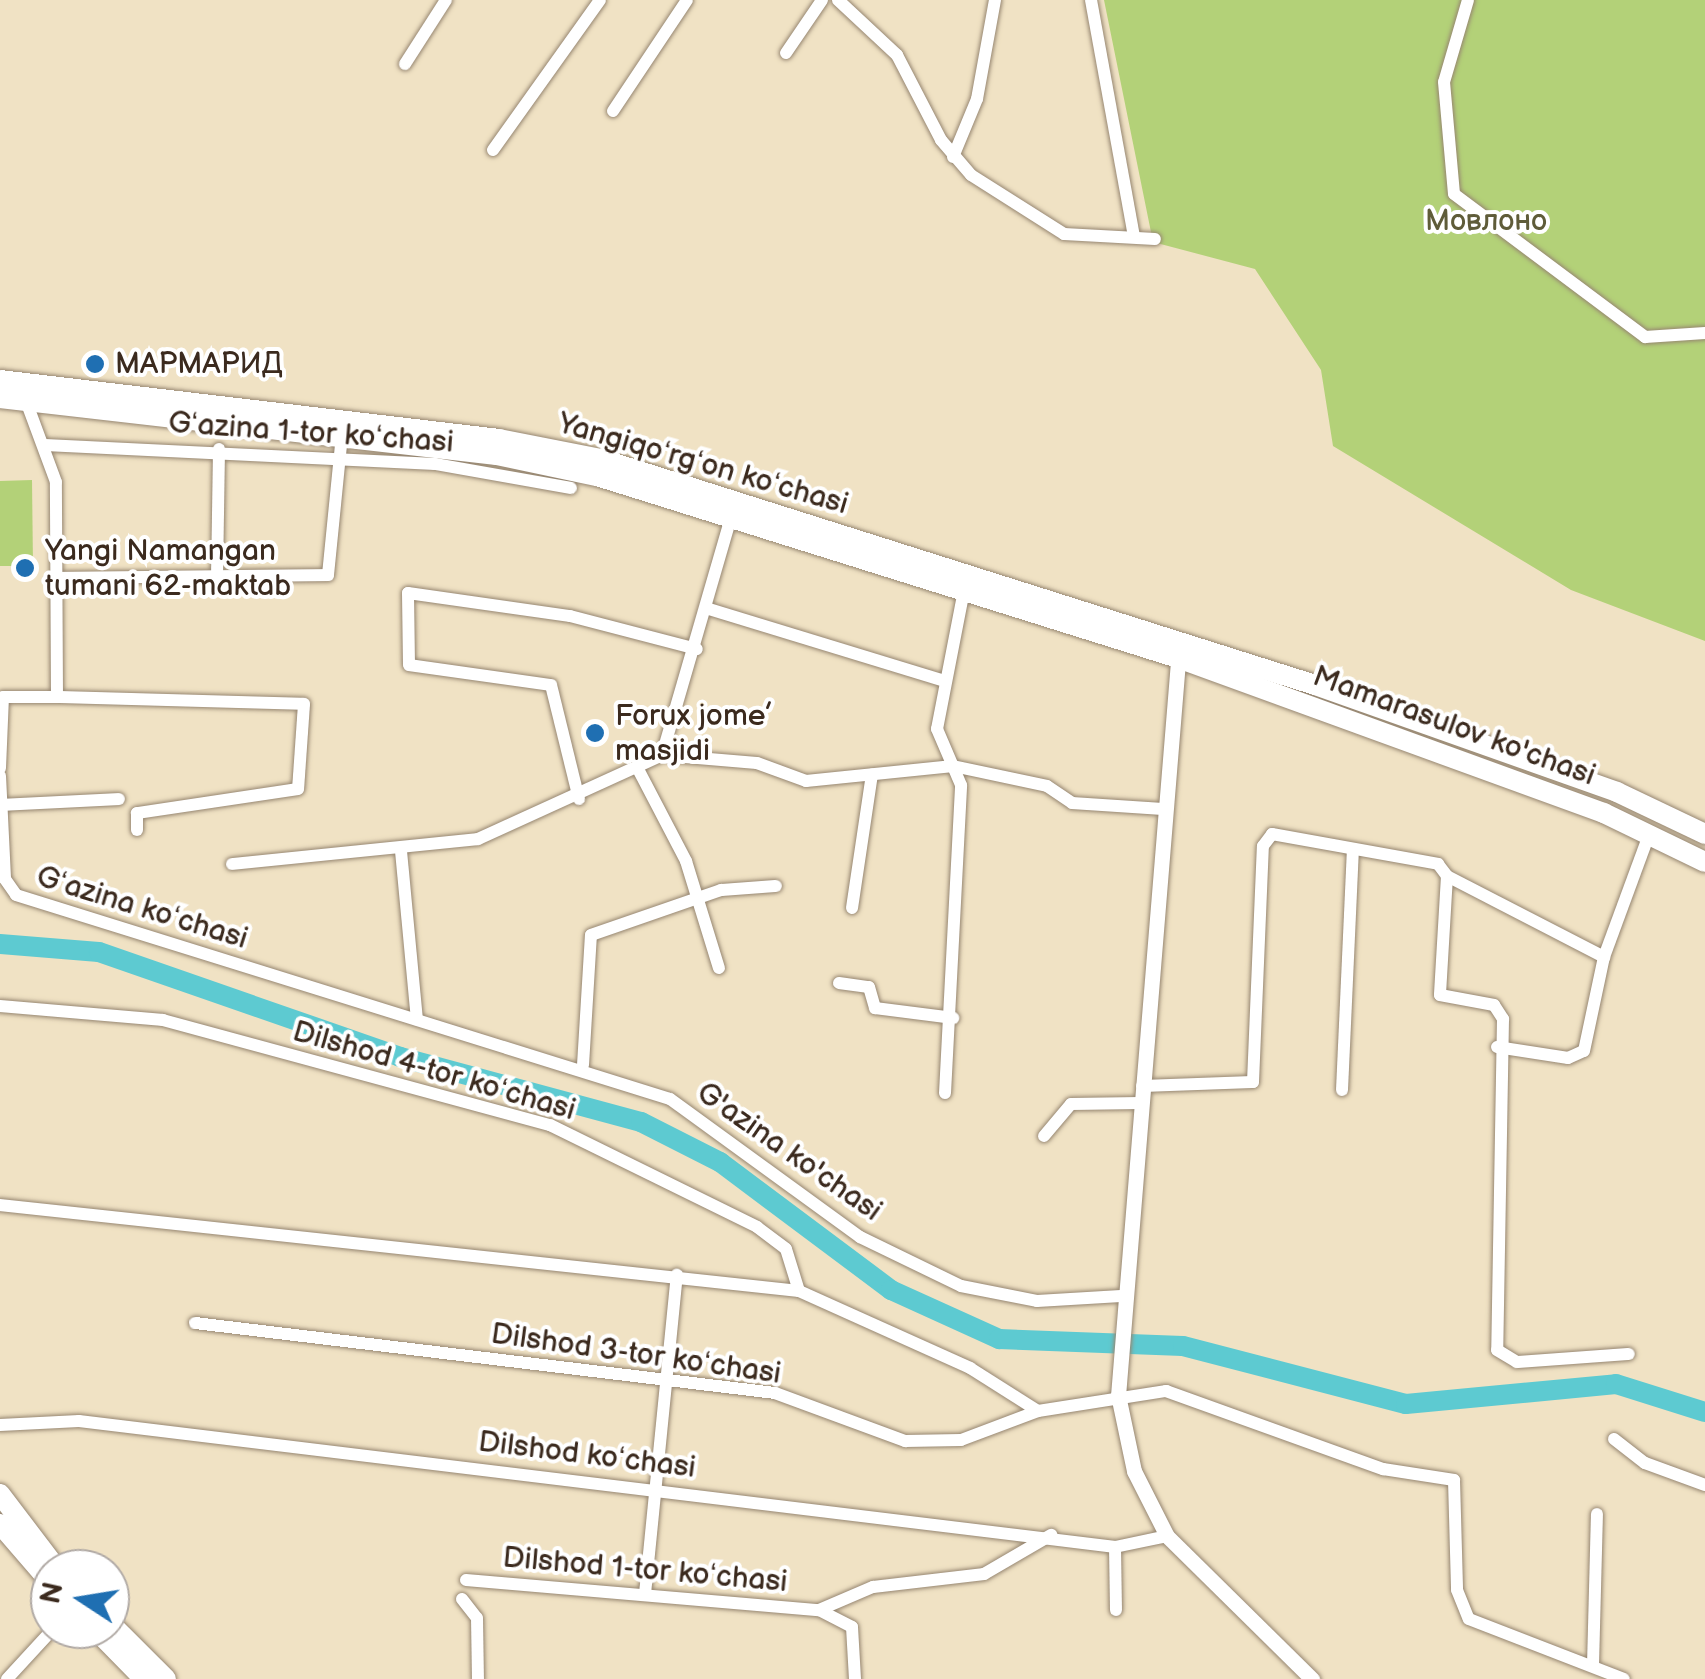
<!DOCTYPE html>
<meta charset="utf-8">
<style>
body{margin:0}
#map{position:relative;width:1705px;height:1679px;overflow:hidden;background:#f0e2c4;font-family:"Balsamiq Sans",sans-serif}
div>[style]{position:absolute}
[style*='--x']{left:calc(var(--x)*1px);top:calc(var(--y)*1px);width:calc(var(--w)*1px);rotate:calc(var(--a)*1deg)}
.green>*{inset:0;background:#b3d178}
.river>*{height:20px;margin:-10px;padding:0 10px;transform-origin:10px;border-radius:10px;background:#5dcad1}
.roads{filter:drop-shadow(0 0 2px #968671) drop-shadow(0 0 2px #968671)}
.minor>*{height:12px;margin:-6px;padding:0 6px;transform-origin:6px;border-radius:6px;background:#fff}
.tertiary>*{height:15px;margin:-7.5px;padding:0 7.5px;transform-origin:7.5px;border-radius:7.5px;background:#fff}
.primary>*{height:20px;margin:-10px;padding:0 10px;transform-origin:10px;border-radius:10px;background:#fff}
.dots>*{width:28px;height:28px;translate:-50% -50%;box-sizing:border-box;border:5px solid #fff;border-radius:50%}
span{translate:-50% -50%;white-space:nowrap;text-align:center;line-height:1.15;-webkit-text-stroke:8px #fff;paint-order:stroke}
.park-label{font-size:30px;color:#5f5c39}
.poi-label{font-size:30px;color:#3b2a1e}
.left{translate:0 -50%;text-align:left}
.street-label{font-size:30px;color:#3b2a1e}
.north{position:absolute;left:30px;top:1549px;width:100px;height:100px;box-sizing:border-box;background:#fff;border:2px solid #b1aaa5;border-radius:50%;rotate:282deg;font-size:28px;font-weight:700;line-height:40px;text-align:center;color:#3b2a1e}
.north::after{content:'';display:block;margin:auto;width:35px;height:45px;background:#1f6fb2;clip-path:polygon(50% 0,100% 100%,50% 72%,0 100%)}
</style>
<div id="map">
<div class="green">
<i style="clip-path:polygon(1104px 0,1705px 0,1705px 641px,1571px 590px,1333px 446px,1321px 370px,1255px 269px,1153px 242px)"></i>
<i style="clip-path:polygon(32px 480px,33px 566px,0 566px,0 481px)"></i>
</div>
<div class="river">
<i style="--x:0;--y:944;--w:99;--a:4.6"></i>
<i style="--x:99;--y:952;--w:319;--a:19.2"></i>
<i style="--x:400;--y:1057;--w:250;--a:15.1"></i>
<i style="--x:641;--y:1122;--w:89;--a:26.9"></i>
<i style="--x:720;--y:1162;--w:214;--a:36.8"></i>
<i style="--x:891;--y:1290;--w:119;--a:24.4"></i>
<i style="--x:999;--y:1339;--w:184;--a:2.2"></i>
<i style="--x:1183;--y:1346;--w:230;--a:14.6"></i>
<i style="--x:1406;--y:1404;--w:211;--a:-5.4"></i>
<i style="--x:1616;--y:1384;--w:93;--a:17.5"></i>
</div>
<div class="roads">
<div class="minor">
<i style="--x:838;--y:0;--w:81;--a:43"></i>
<i style="--x:897;--y:55;--w:96;--a:62.6"></i>
<i style="--x:941;--y:140;--w:46;--a:49.4"></i>
<i style="--x:971;--y:175;--w:110;--a:32.4"></i>
<i style="--x:1064;--y:234;--w:91;--a:3.1"></i>
<i style="--x:1091;--y:0;--w:240;--a:79.7"></i>
<i style="--x:1468;--y:0;--w:85;--a:106.3"></i>
<i style="--x:1444;--y:82;--w:112;--a:84.9"></i>
<i style="--x:1454;--y:194;--w:239;--a:36.8"></i>
<i style="--x:1645;--y:337;--w:60;--a:-3.8"></i>
<i style="--x:786;--y:53;--w:64;--a:-55.8"></i>
<i style="--x:405;--y:64;--w:76;--a:-57.4"></i>
<i style="--x:613;--y:111;--w:133;--a:-56.3"></i>
<i style="--x:493;--y:150;--w:184;--a:-54.5"></i>
<i style="--x:953;--y:157;--w:63;--a:-67.5"></i>
<i style="--x:977;--y:99;--w:101;--a:-79.7"></i>
<i style="--x:46;--y:445;--w:389;--a:2.8"></i>
<i style="--x:435;--y:464;--w:138;--a:10"></i>
<i style="--x:217;--y:577;--w:128;--a:-89.1"></i>
<i style="--x:56;--y:578;--w:272;--a:-0.6"></i>
<i style="--x:328;--y:575;--w:141;--a:-84.3"></i>
<i style="--x:709;--y:609;--w:243;--a:17"></i>
<i style="--x:57;--y:697;--w:247;--a:1.6"></i>
<i style="--x:304;--y:704;--w:85;--a:94"></i>
<i style="--x:298;--y:789;--w:163;--a:171.5"></i>
<i style="--x:137;--y:813;--w:17;--a:90"></i>
<i style="--x:662;--y:755;--w:95;--a:4.8"></i>
<i style="--x:757;--y:763;--w:52;--a:20.2"></i>
<i style="--x:806;--y:781;--w:148;--a:-5.8"></i>
<i style="--x:953;--y:766;--w:96;--a:12"></i>
<i style="--x:1047;--y:786;--w:30;--a:34"></i>
<i style="--x:1072;--y:803;--w:91;--a:3.8"></i>
<i style="--x:0;--y:768;--w:71;--a:-87.6"></i>
<i style="--x:3;--y:697;--w:54;--a:0"></i>
<i style="--x:57;--y:697;--w:215;--a:-90.3"></i>
<i style="--x:56;--y:482;--w:86;--a:-110.3"></i>
<i style="--x:638;--y:769;--w:104;--a:62.4"></i>
<i style="--x:686;--y:861;--w:112;--a:72.9"></i>
<i style="--x:0;--y:776;--w:103;--a:87.2"></i>
<i style="--x:5;--y:879;--w:19;--a:55"></i>
<i style="--x:16;--y:895;--w:685;--a:17.32"></i>
<i style="--x:670;--y:1099;--w:235;--a:36"></i>
<i style="--x:860;--y:1237;--w:112;--a:25.9"></i>
<i style="--x:961;--y:1286;--w:77;--a:11.2"></i>
<i style="--x:1037;--y:1301;--w:84;--a:-3.4"></i>
<i style="--x:579;--y:799;--w:117;--a:-103.8"></i>
<i style="--x:551;--y:685;--w:143;--a:-172"></i>
<i style="--x:409;--y:665;--w:72;--a:-90.8"></i>
<i style="--x:408;--y:593;--w:164;--a:8.1"></i>
<i style="--x:570;--y:616;--w:131;--a:14.6"></i>
<i style="--x:1;--y:805;--w:118;--a:-2.9"></i>
<i style="--x:401;--y:851;--w:169;--a:84.6"></i>
<i style="--x:232;--y:864;--w:247;--a:-5.8"></i>
<i style="--x:478;--y:839;--w:202;--a:-24.5"></i>
<i style="--x:662;--y:755;--w:247;--a:-73.8"></i>
<i style="--x:1447;--y:876;--w:177;--a:27.3"></i>
<i style="--x:852;--y:908;--w:135;--a:-81.5"></i>
<i style="--x:839;--y:983;--w:30;--a:8"></i>
<i style="--x:869;--y:987;--w:22;--a:74"></i>
<i style="--x:875;--y:1008;--w:79;--a:7.3"></i>
<i style="--x:0;--y:1006;--w:164;--a:4.9"></i>
<i style="--x:163;--y:1020;--w:401;--a:15.2"></i>
<i style="--x:550;--y:1125;--w:231;--a:26.2"></i>
<i style="--x:757;--y:1227;--w:36;--a:37"></i>
<i style="--x:786;--y:1249;--w:44;--a:72.8"></i>
<i style="--x:799;--y:1291;--w:804;--a:-173.86"></i>
<i style="--x:1497;--y:1047;--w:72;--a:8.8"></i>
<i style="--x:1568;--y:1058;--w:17;--a:-24"></i>
<i style="--x:1584;--y:1051;--w:96;--a:-78"></i>
<i style="--x:1604;--y:957;--w:133;--a:-69.8"></i>
<i style="--x:583;--y:1065;--w:130;--a:-86.5"></i>
<i style="--x:591;--y:935;--w:138;--a:-19.1"></i>
<i style="--x:721;--y:890;--w:55;--a:-4.2"></i>
<i style="--x:1142;--y:1086;--w:111;--a:-2.1"></i>
<i style="--x:1253;--y:1082;--w:236;--a:-87.6"></i>
<i style="--x:1263;--y:846;--w:15;--a:-53"></i>
<i style="--x:1272;--y:834;--w:169;--a:10.2"></i>
<i style="--x:1438;--y:864;--w:15;--a:53"></i>
<i style="--x:1447;--y:876;--w:119;--a:93.4"></i>
<i style="--x:1440;--y:995;--w:55;--a:10.5"></i>
<i style="--x:1494;--y:1005;--w:17;--a:57"></i>
<i style="--x:1503;--y:1019;--w:331;--a:91"></i>
<i style="--x:1497;--y:1350;--w:23;--a:31"></i>
<i style="--x:1517;--y:1362;--w:112;--a:-4.1"></i>
<i style="--x:1342;--y:1090;--w:241;--a:-87.4"></i>
<i style="--x:945;--y:1093;--w:308;--a:-87"></i>
<i style="--x:961;--y:785;--w:61;--a:-113.2"></i>
<i style="--x:937;--y:729;--w:142;--a:-79"></i>
<i style="--x:1044;--y:1136;--w:42;--a:-49.8"></i>
<i style="--x:1071;--y:1104;--w:69;--a:-0.8"></i>
<i style="--x:799;--y:1291;--w:188;--a:24.2"></i>
<i style="--x:970;--y:1368;--w:80;--a:32.3"></i>
<i style="--x:195;--y:1323;--w:584;--a:6.88"></i>
<i style="--x:775;--y:1393;--w:139;--a:20.3"></i>
<i style="--x:905;--y:1441;--w:56;--a:-1"></i>
<i style="--x:961;--y:1440;--w:82;--a:-20.6"></i>
<i style="--x:1038;--y:1411;--w:130;--a:-8.9"></i>
<i style="--x:1166;--y:1391;--w:231;--a:19.8"></i>
<i style="--x:1383;--y:1469;--w:72;--a:8.8"></i>
<i style="--x:1454;--y:1480;--w:110;--a:88.4"></i>
<i style="--x:1457;--y:1590;--w:31;--a:68"></i>
<i style="--x:1469;--y:1619;--w:166;--a:21.2"></i>
<i style="--x:0;--y:1425;--w:79;--a:-2.9"></i>
<i style="--x:79;--y:1421;--w:1044;--a:6.93"></i>
<i style="--x:1115;--y:1547;--w:53;--a:-11.9"></i>
<i style="--x:1614;--y:1439;--w:39;--a:38"></i>
<i style="--x:1645;--y:1463;--w:64;--a:20.1"></i>
<i style="--x:1115;--y:1547;--w:63;--a:89.1"></i>
<i style="--x:466;--y:1580;--w:354;--a:4.9"></i>
<i style="--x:819;--y:1610;--w:37;--a:27"></i>
<i style="--x:852;--y:1627;--w:52;--a:86.7"></i>
<i style="--x:645;--y:1594;--w:321;--a:-84.3"></i>
<i style="--x:462;--y:1599;--w:24;--a:52"></i>
<i style="--x:477;--y:1618;--w:61;--a:89.1"></i>
<i style="--x:819;--y:1610;--w:59;--a:-23.1"></i>
<i style="--x:873;--y:1587;--w:112;--a:-6.7"></i>
<i style="--x:984;--y:1574;--w:78;--a:-30.2"></i>
<i style="--x:1593;--y:1665;--w:151;--a:-88.5"></i>
<i style="--x:7;--y:1679;--w:68;--a:-47.4"></i>
</div>
<div class="tertiary">
<i style="--x:1179;--y:649;--w:748;--a:94.67"></i>
<i style="--x:1118;--y:1395;--w:78;--a:78.1"></i>
<i style="--x:1134;--y:1471;--w:73;--a:63.1"></i>
<i style="--x:1167;--y:1536;--w:204;--a:44.6"></i>
</div>
<div class="primary">
<i style="--x:0;--y:380;--w:502;--a:6.74"></i>
<i style="--x:499;--y:439;--w:104;--a:11.1"></i>
<i style="--x:601;--y:459;--w:749;--a:17.56"></i>
<i style="--x:1315;--y:685;--w:320;--a:19.5"></i>
<i style="--x:1617;--y:792;--w:98;--a:25.5"></i>
<i style="--x:0;--y:398;--w:500;--a:6.54"></i>
<i style="--x:497;--y:455;--w:102;--a:11.9"></i>
<i style="--x:597;--y:476;--w:609;--a:17.39"></i>
<i style="--x:1178;--y:658;--w:453;--a:20"></i>
<i style="--x:1604;--y:813;--w:112;--a:25.9"></i>
<i style="--x:0;--y:1494;--w:94;--a:52.8"></i>
<i style="--x:0;--y:1524;--w:77;--a:49.2"></i>
<i style="--x:110;--y:1623;--w:79;--a:45"></i>
<i style="--x:95;--y:1629;--w:70;--a:45.6"></i>
</div>
</div>
<div class="dots">
<i style="left:95px;top:364px;background:#1f6fb2"></i>
<i style="left:25px;top:568px;background:#1f6fb2"></i>
<i style="left:595px;top:733px;background:#1f6fb2"></i>
</div>
<div class="park-label">
<span style="left:1486px;top:221px">Мовлоно</span>
</div>
<div class="poi-label">
<span class="left" style="left:115px;top:364px">МАРМАРИД</span>
<span class="left" style="left:45px;top:568px">Yangi Namangan<br>tumani 62-maktab</span>
<span class="left" style="left:615px;top:733px">Forux jome’<br>masjidi</span>
</div>
<div class="street-label">
<span style="left:311px;top:433px;rotate:4deg">Gʻazina 1-tor koʻchasi</span>
<span style="left:703px;top:464px;rotate:16deg">Yangiqoʻrgʻon koʻchasi</span>
<span style="left:1454px;top:726px;rotate:20deg">Mamarasulov ko'chasi</span>
<span style="left:142px;top:908px;rotate:17deg">Gʻazina koʻchasi</span>
<span style="left:434px;top:1071px;rotate:16deg">Dilshod 4-tor koʻchasi</span>
<span style="left:789px;top:1152px;rotate:35deg">G'azina ko'chasi</span>
<span style="left:636px;top:1354px;rotate:8deg">Dilshod 3-tor koʻchasi</span>
<span style="left:587px;top:1455px;rotate:7deg">Dilshod koʻchasi</span>
<span style="left:645px;top:1570px;rotate:5deg">Dilshod 1-tor koʻchasi</span>
</div>
<div class="north">N</div>
</div>
